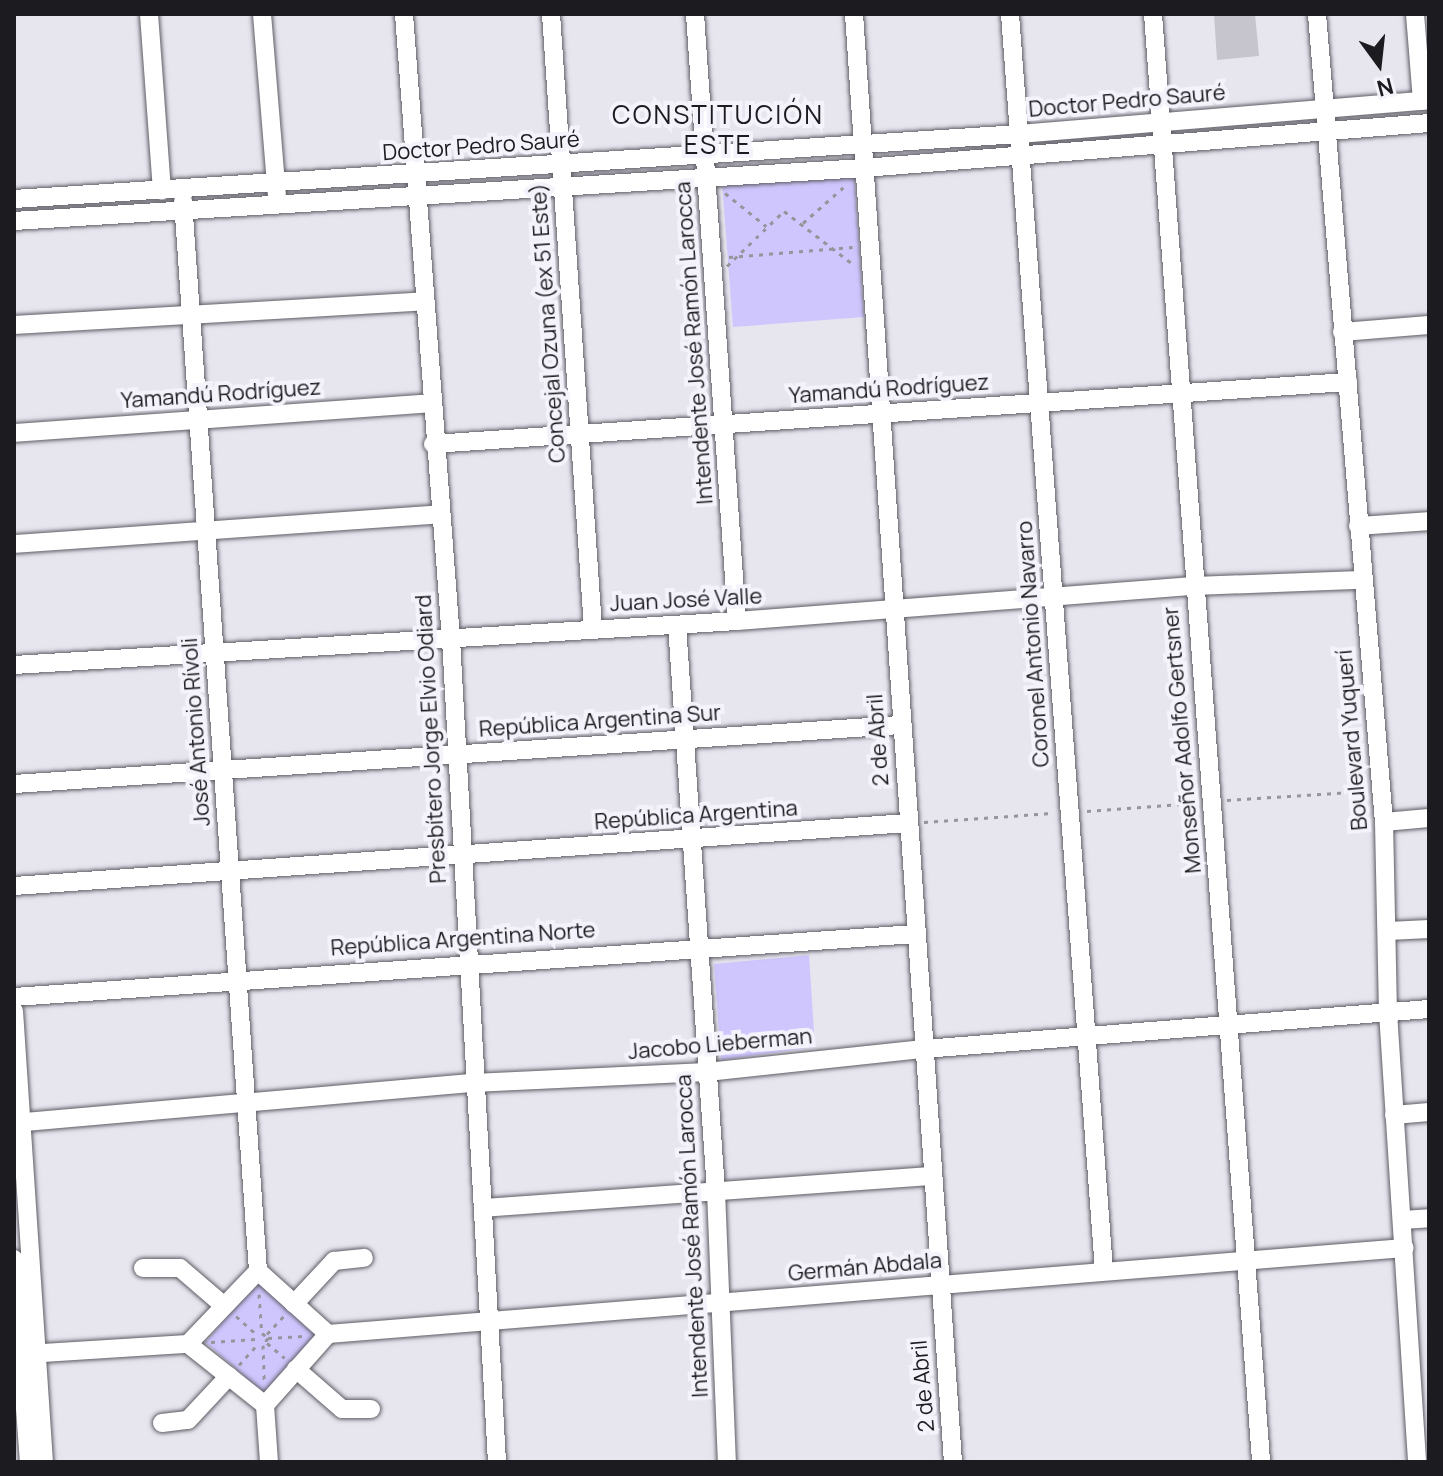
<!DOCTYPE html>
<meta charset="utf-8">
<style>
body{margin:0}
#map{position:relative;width:1443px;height:1476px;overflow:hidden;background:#e7e6ef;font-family:Manrope,sans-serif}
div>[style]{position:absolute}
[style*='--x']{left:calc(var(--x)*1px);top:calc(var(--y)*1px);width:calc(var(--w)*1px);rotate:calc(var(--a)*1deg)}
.green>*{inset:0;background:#d0c6fe}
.building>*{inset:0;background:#c6c5ce}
.path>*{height:3px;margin-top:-1.5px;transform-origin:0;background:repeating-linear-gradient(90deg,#96959c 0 4px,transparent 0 10px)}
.roads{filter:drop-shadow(0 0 2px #5e5c64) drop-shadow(0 0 2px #5e5c64)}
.minor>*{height:18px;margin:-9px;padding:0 9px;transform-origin:9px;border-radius:9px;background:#fff}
span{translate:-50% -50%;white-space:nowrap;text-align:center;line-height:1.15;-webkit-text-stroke:8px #f4f3fc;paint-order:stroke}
.street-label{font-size:22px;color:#1c1b1f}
.quarter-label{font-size:26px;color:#1c1b1f;letter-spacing:2px}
.frame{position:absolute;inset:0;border:16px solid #1c1b1f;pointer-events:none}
.north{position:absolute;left:1339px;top:24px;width:80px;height:80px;-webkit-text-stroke:6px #f4f3fc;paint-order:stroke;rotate:165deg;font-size:22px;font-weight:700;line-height:32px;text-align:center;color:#1c1b1f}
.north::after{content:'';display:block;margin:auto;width:28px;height:36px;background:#1c1b1f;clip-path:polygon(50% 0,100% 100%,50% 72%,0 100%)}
</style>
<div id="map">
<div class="green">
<i style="clip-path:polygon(854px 173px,864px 317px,733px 327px,722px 182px)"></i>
<i style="clip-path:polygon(809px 955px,815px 1047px,721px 1060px,714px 964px)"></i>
<i style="clip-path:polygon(258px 1282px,317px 1334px,263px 1393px,205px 1342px)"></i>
</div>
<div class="building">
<i style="clip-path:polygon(1214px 14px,1255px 14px,1259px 56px,1217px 60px)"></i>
</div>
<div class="path">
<i style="--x:725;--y:193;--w:53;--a:38.8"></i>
<i style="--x:803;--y:223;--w:56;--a:-41.4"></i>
<i style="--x:729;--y:257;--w:124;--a:-4.6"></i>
<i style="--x:727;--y:266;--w:79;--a:-44"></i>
<i style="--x:784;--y:211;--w:88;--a:37.6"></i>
<i style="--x:1227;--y:800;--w:140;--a:-3.7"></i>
<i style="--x:1087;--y:811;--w:108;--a:-4.2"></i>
<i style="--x:924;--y:822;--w:128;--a:-4"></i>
<i style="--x:259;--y:1294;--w:39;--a:86"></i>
<i style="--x:262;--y:1333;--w:8;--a:40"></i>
<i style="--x:268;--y:1338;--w:9;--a:126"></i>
<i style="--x:263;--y:1345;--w:35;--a:88"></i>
<i style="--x:236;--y:1316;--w:28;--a:42"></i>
<i style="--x:267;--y:1334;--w:25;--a:-47"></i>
<i style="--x:268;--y:1338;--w:36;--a:-3"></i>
<i style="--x:211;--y:1342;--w:45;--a:-3.8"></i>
<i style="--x:267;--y:1343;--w:23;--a:40"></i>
<i style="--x:239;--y:1365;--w:28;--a:-48"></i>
</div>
<div class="roads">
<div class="minor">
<i style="--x:149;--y:14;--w:177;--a:85.8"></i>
<i style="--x:262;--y:14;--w:182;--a:85.3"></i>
<i style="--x:404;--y:14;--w:627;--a:85.7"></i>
<i style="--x:451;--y:639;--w:824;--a:86.8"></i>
<i style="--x:551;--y:14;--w:616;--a:86.09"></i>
<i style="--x:695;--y:14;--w:608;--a:86.04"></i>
<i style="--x:854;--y:14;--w:1451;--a:86.09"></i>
<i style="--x:1010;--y:14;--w:1260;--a:85.72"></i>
<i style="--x:1153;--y:14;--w:1452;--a:85.73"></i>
<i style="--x:1317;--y:14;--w:811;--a:85.26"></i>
<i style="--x:1384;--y:822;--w:190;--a:88.8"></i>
<i style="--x:1388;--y:1012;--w:451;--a:86.3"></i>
<i style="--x:1415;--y:14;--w:87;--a:85.4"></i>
<i style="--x:14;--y:199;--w:1007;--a:-3.7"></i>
<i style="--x:1019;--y:134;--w:411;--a:-4.7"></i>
<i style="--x:183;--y:201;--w:1073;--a:85.99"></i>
<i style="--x:14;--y:221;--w:852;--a:-3.57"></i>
<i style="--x:864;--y:168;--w:567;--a:-4.55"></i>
<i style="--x:14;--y:325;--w:412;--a:-3.3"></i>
<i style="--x:1342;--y:332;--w:87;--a:-4.6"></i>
<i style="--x:14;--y:433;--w:419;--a:-4.1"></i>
<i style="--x:433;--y:444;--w:917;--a:-3.88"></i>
<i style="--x:1358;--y:526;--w:71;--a:-4"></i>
<i style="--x:14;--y:544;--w:426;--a:-4"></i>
<i style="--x:677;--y:625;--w:567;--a:86.06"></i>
<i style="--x:716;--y:1191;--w:271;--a:87.7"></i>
<i style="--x:14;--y:665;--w:724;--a:-3.48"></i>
<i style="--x:737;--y:621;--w:458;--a:-4.4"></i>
<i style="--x:1194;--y:586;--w:167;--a:-2.1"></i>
<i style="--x:14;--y:784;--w:889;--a:-3.81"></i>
<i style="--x:1384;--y:822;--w:45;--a:-5.1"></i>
<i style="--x:14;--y:886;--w:896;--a:-4.03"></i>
<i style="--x:1388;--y:931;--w:41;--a:-2.8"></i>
<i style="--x:14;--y:997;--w:903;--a:-4"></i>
<i style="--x:14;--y:1011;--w:452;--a:86.2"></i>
<i style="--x:1394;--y:1115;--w:35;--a:-5"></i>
<i style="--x:14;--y:1123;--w:461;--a:-5"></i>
<i style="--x:473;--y:1083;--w:234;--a:-2.7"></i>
<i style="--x:707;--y:1072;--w:218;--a:-6.1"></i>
<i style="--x:924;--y:1049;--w:507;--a:-4.53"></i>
<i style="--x:483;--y:1208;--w:450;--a:-4.1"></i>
<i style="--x:1403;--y:1220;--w:26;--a:-4"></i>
<i style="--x:14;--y:1259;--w:204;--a:85.8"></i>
<i style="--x:143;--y:1268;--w:37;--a:0"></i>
<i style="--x:180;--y:1268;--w:57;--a:40.7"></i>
<i style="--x:258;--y:1271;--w:94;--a:42"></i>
<i style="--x:294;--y:1304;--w:59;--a:-47.1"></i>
<i style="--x:334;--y:1261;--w:30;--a:-6"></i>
<i style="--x:328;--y:1334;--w:1080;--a:-4.57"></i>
<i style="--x:188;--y:1344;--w:101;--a:-46.2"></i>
<i style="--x:188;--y:1344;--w:98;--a:38.4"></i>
<i style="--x:27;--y:1354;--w:161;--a:-3.6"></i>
<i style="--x:296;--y:1369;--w:61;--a:41"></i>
<i style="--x:342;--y:1409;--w:29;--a:0"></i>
<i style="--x:265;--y:1405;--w:95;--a:-48.4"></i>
<i style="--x:265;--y:1405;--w:57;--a:86"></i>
<i style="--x:162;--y:1423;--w:26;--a:-7"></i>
<i style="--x:188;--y:1420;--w:60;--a:-47"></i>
</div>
</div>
<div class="street-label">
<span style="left:1127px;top:101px;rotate:-5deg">Doctor Pedro Sauré</span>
<span style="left:481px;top:146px;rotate:-4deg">Doctor Pedro Sauré</span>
<span style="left:548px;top:323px;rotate:-94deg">Concejal Ozuna (ex 51 Este)</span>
<span style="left:694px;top:343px;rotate:-94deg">Intendente José Ramón Larocca</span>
<span style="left:889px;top:389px;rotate:-4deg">Yamandú Rodríguez</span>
<span style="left:221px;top:394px;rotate:-4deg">Yamandú Rodríguez</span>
<span style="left:686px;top:600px;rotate:-3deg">Juan José Valle</span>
<span style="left:1033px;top:644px;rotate:-94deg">Coronel Antonio Navarro</span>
<span style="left:600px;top:721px;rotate:-4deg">República Argentina Sur</span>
<span style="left:196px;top:732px;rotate:-94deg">José Antonio Rívoli</span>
<span style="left:431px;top:739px;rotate:-93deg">Presbítero Jorge Elvio Odiard</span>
<span style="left:878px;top:740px;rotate:-94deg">2 de Abril</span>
<span style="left:1182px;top:740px;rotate:-95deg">Monseñor Adolfo Gertsner</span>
<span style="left:1352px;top:740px;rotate:-95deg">Boulevard Yuquerí</span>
<span style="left:696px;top:815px;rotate:-4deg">República Argentina</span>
<span style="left:463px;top:939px;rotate:-4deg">República Argentina Norte</span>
<span style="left:720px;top:1044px;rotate:-5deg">Jacobo Lieberman</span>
<span style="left:692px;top:1236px;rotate:-93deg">Intendente José Ramón Larocca</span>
<span style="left:865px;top:1267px;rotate:-5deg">Germán Abdala</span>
<span style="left:923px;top:1386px;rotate:-95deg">2 de Abril</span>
</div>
<div class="quarter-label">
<span style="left:718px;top:130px">CONSTITUCIÓN<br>ESTE</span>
</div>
<div class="frame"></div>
<div class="north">N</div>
</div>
